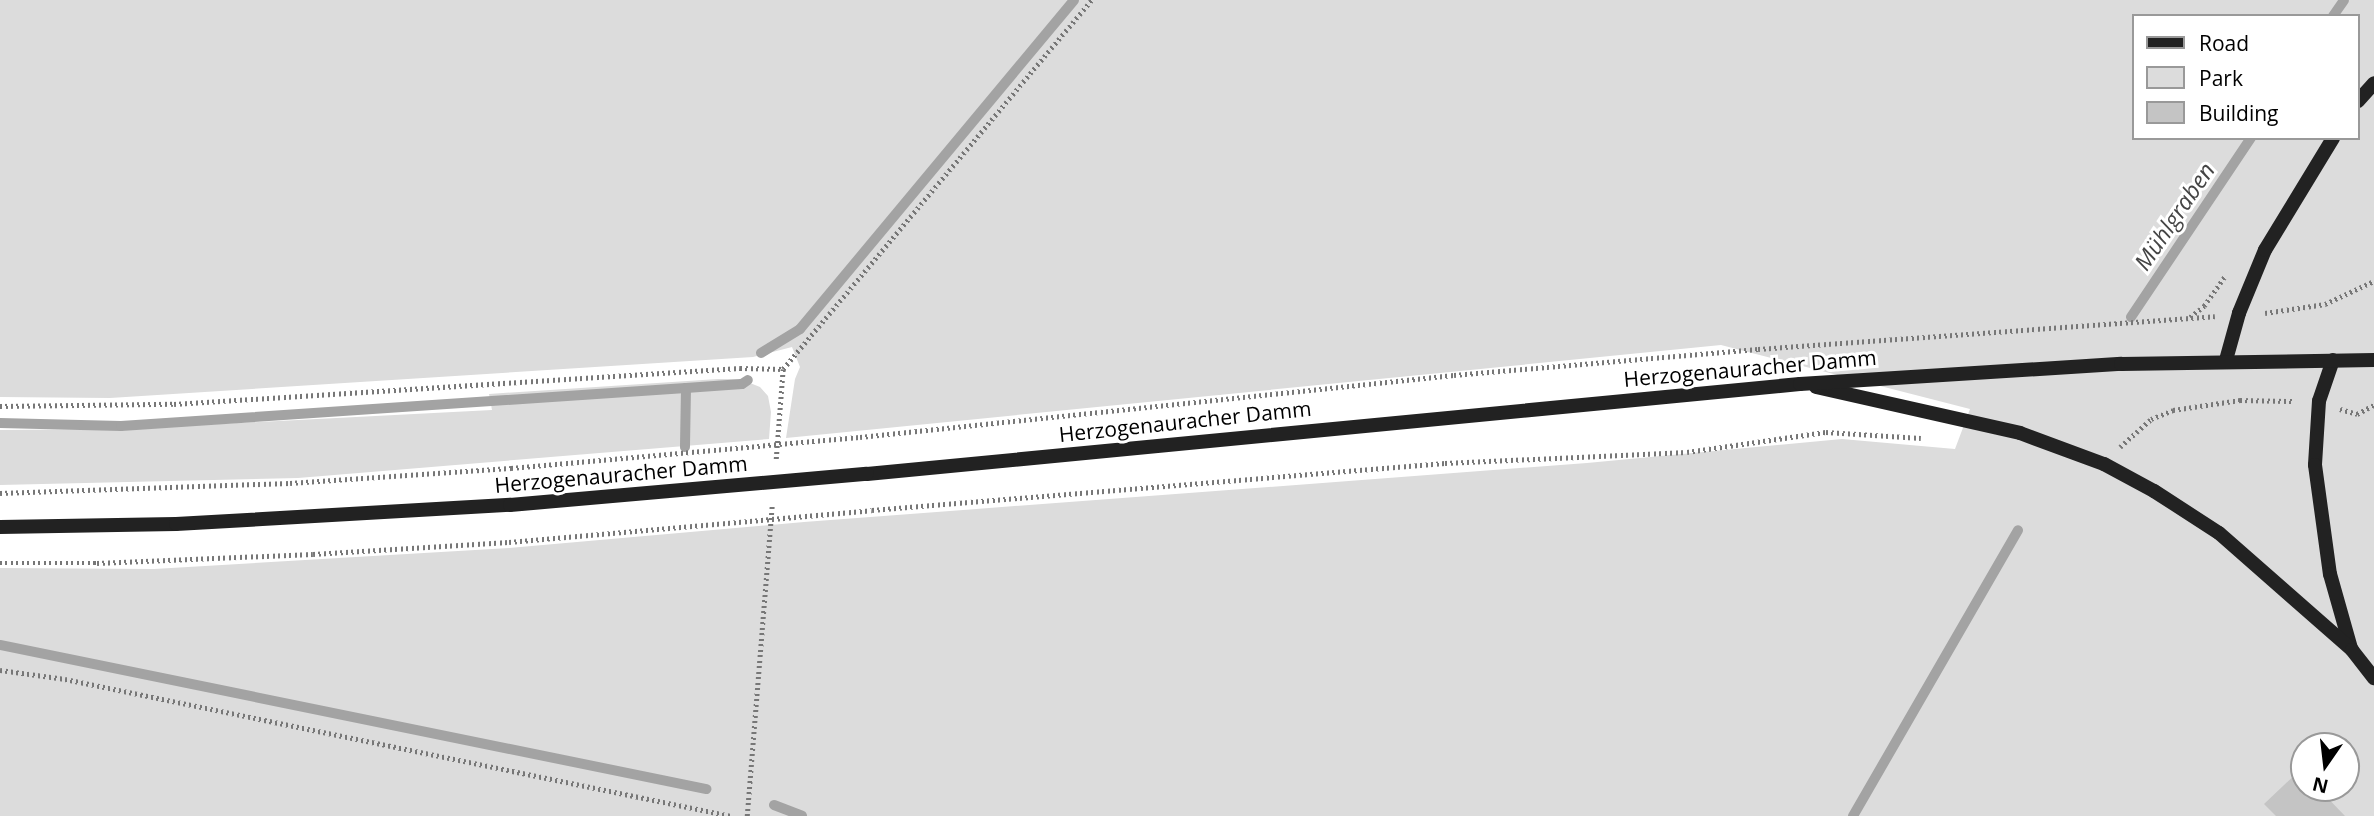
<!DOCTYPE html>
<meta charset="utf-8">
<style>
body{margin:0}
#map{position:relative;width:2374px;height:816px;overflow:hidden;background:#fff;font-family:"Open Sans",sans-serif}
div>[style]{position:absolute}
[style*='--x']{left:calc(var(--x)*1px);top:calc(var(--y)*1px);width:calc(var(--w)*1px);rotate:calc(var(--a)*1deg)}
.green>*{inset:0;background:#dcdcdc}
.stream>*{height:10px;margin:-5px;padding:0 5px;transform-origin:5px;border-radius:5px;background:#a3a3a3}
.building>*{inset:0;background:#c4c4c4}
.path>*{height:4.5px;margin-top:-2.25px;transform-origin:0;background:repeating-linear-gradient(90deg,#777 0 2px,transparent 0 5.5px)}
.secondary>*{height:14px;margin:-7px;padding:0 7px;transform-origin:7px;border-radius:7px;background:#222}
.path-bridge>*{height:4.5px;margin-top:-2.25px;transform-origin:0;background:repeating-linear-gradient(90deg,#777 0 2px,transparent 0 5.5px)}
.secondary-bridge>*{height:14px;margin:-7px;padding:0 7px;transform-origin:7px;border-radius:7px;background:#222}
span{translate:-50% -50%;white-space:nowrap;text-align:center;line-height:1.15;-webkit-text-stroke:6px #fff;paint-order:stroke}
.street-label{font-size:21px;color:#000}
.water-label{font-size:23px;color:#444;font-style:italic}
.legend{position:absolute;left:2132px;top:14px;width:228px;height:126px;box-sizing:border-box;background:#fff;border:2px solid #999;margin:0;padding:9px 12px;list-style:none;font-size:21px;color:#000}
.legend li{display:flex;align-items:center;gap:14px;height:35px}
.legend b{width:35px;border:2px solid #999}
.north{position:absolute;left:2290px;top:732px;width:70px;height:70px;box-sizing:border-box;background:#fff;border:2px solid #999;border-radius:50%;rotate:194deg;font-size:19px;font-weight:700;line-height:28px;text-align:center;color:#000}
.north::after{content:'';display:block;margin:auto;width:24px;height:32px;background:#000;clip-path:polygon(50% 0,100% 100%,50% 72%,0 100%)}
</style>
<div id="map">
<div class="green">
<i style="clip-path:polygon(evenodd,0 0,2374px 0,2374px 816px,0 816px,0 568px,154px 569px,509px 548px,804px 522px,1587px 463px,1842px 439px,1955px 449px,1970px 409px,1721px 345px,786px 438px,795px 379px,800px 367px,792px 347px,753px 357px,110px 398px,0 397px,0 0,2134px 16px,2358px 16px,2358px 138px,2134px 138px,2134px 16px,0 0,2304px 746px,2346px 746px,2346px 788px,2304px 788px,2304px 746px)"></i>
<i style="clip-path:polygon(718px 379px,740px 379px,760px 387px,768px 396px,771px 412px,769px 439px,298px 478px,0 485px,0 430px,121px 429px,492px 410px,489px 394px)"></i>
</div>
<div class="stream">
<i style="--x:2333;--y:16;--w:19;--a:-55"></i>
<i style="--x:2131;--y:317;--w:216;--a:-56.2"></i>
<i style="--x:761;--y:353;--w:46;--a:-31.6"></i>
<i style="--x:800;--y:329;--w:428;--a:-50.2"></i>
<i style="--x:686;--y:388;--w:56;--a:-4.1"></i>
<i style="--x:742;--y:384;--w:7;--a:-34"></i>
<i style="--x:0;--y:423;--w:121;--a:1.4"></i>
<i style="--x:121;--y:426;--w:566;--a:-3.85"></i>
<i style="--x:686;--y:388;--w:59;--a:91"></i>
<i style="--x:0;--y:645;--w:721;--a:11.53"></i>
<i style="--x:774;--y:805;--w:30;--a:21"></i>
<i style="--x:1853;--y:816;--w:330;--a:-60"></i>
</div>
<div class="building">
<i style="clip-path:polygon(2300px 770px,2304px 774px,2304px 788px,2318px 788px,2345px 816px,2276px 816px,2264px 804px)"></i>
</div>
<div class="path">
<i style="--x:2265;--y:313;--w:61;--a:-8.5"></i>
<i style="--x:2325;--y:304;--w:54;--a:-25.1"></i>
<i style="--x:2190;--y:317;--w:18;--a:-38"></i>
<i style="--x:2204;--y:306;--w:37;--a:-55"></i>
<i style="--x:0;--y:406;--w:174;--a:-0.7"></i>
<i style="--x:174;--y:404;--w:567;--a:-3.64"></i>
<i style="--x:740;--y:368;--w:43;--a:1.3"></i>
<i style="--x:2340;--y:409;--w:18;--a:16"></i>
<i style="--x:2357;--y:414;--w:19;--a:-28"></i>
<i style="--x:860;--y:437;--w:597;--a:-5.96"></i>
<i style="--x:1454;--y:375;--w:305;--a:-4.9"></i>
<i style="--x:1758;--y:349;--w:458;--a:-4.1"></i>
<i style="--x:2120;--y:447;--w:42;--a:-42.1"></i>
<i style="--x:2151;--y:419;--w:24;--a:-22"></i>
<i style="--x:2173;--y:410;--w:68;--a:-8.5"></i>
<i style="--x:2240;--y:400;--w:54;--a:1.1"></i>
<i style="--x:776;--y:459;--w:90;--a:-85.6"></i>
<i style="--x:783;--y:369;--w:481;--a:-50.1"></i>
<i style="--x:0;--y:493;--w:290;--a:-2"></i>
<i style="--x:290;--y:483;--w:222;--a:-3.9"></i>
<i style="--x:872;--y:510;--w:575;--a:-4.69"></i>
<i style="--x:1445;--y:463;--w:242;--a:-2.6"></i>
<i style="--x:1687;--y:452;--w:140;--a:-8.2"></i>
<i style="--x:1826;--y:432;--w:95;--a:3.6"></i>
<i style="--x:0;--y:563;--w:97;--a:0"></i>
<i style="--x:97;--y:563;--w:216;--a:-2.4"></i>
<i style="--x:313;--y:554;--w:196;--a:-3.5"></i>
<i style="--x:0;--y:670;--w:66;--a:7.9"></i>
<i style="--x:65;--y:679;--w:680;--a:11.62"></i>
<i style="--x:747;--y:816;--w:311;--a:-85.4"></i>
</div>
<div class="secondary">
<i style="--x:2358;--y:101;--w:24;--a:-48"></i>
<i style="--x:2226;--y:360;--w:49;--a:-74.5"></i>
<i style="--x:2239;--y:313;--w:68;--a:-67.6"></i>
<i style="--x:2265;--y:250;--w:131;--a:-58.7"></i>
<i style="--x:2333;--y:360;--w:43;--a:108.9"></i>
<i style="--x:2319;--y:401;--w:64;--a:93.6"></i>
<i style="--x:2315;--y:465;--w:110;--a:82.2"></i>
<i style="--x:2330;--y:574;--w:77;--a:74.2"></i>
<i style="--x:1816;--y:387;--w:209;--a:12.7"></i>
<i style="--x:2020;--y:433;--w:90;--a:20.3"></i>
<i style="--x:2104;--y:464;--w:57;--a:28.4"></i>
<i style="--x:2154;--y:491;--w:77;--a:32.9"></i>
<i style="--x:2219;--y:533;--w:177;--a:41.3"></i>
<i style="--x:2352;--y:650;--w:36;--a:52"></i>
<i style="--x:867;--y:474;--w:937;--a:-5.51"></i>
<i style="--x:1800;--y:384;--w:322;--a:-3.6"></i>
<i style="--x:2121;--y:364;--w:253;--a:-0.9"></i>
<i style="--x:0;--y:527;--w:176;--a:-1"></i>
<i style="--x:176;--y:524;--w:335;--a:-3.3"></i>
</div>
<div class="path-bridge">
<i style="--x:511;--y:468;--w:350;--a:-5.1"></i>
<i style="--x:509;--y:542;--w:364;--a:-5"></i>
</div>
<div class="secondary-bridge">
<i style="--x:510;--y:505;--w:358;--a:-5"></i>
</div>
<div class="street-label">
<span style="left:1750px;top:368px;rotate:-5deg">Herzogenauracher Damm</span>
<span style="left:1185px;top:421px;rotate:-6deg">Herzogenauracher Damm</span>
<span style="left:621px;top:474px;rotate:-5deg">Herzogenauracher Damm</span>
</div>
<div class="water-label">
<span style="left:2174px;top:216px;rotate:-56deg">Mühlgraben</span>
</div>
<ul class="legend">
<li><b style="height:9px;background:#222"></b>Road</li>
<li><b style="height:19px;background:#dcdcdc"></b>Park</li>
<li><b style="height:19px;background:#c4c4c4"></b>Building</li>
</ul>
<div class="north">N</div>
</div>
